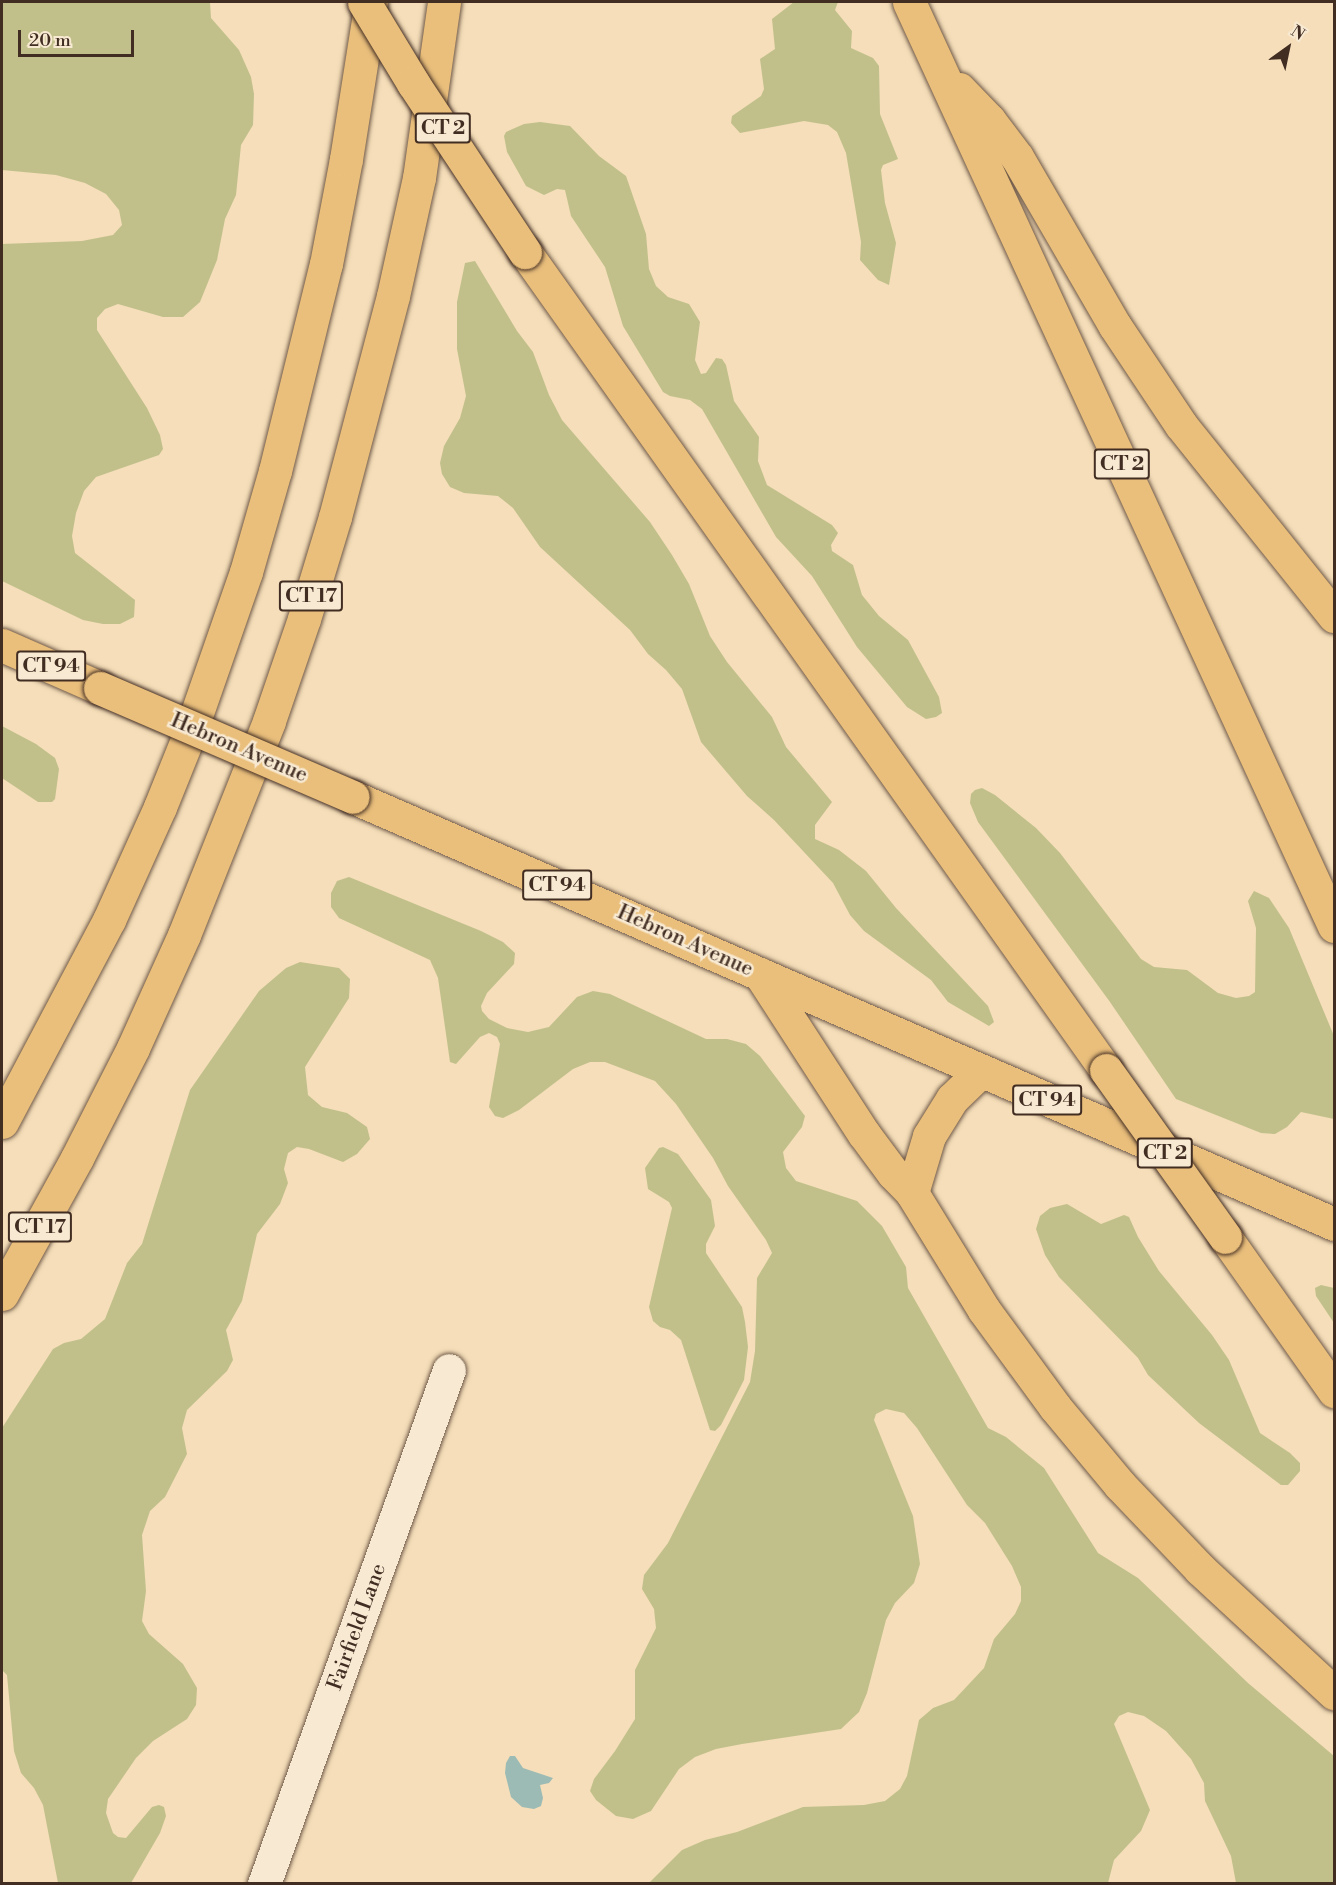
<!DOCTYPE html>
<style>
body{margin:0}
#map{position:relative;width:1336px;height:1885px;overflow:hidden;background:#f5deb9;font-family:"Libre Bodoni",serif}
div>[style]{position:absolute}
[style*='--x']{left:calc(var(--x)*1px);top:calc(var(--y)*1px);width:calc(var(--w)*1px);rotate:calc(var(--a)*1deg)}
.green>*{inset:0;background:#c1c08b}
.water>*{inset:0;background:#9dbbb5}
.roads{filter:drop-shadow(0 0 2px #6f5948) drop-shadow(0 0 2px #6f5948)}
.street>*{height:33px;margin:-16.5px;padding:0 16.5px;transform-origin:16.5px;border-radius:16.5px;background:#f8ead2}
.primary>*{height:33px;margin:-16.5px;padding:0 16.5px;transform-origin:16.5px;border-radius:16.5px;background:#eabf7c}
.highway>*{height:33px;margin:-16.5px;padding:0 16.5px;transform-origin:16.5px;border-radius:16.5px;background:#eabf7c}
.bridges{filter:drop-shadow(0 0 2px #422d23) drop-shadow(0 0 2px #422d23)}
.primary-bridge>*{height:33px;margin:-16.5px;padding:0 16.5px;transform-origin:16.5px;border-radius:16.5px;background:#eabf7c}
.highway-bridge>*{height:33px;margin:-16.5px;padding:0 16.5px;transform-origin:16.5px;border-radius:16.5px;background:#eabf7c}
span{translate:-50% -50%;white-space:nowrap;text-align:center;line-height:1.15;-webkit-text-stroke:5px #f8ead2;paint-order:stroke}
.shield-label span{padding:2px 4px;background:#f8ead2;border:2px solid;border-radius:4px;-webkit-text-stroke-width:0}
.shield-label{font-size:20px;color:#422d23;font-weight:700}
.street-label{font-size:21px;color:#422d23}
.frame{position:absolute;inset:0;border:3px solid #422d23;pointer-events:none}
.north{position:absolute;left:1258px;top:18px;width:60px;height:60px;-webkit-text-stroke:4px #f8ead2;paint-order:stroke;rotate:33deg;font-size:16px;font-weight:700;line-height:24px;text-align:center;color:#422d23}
.north::after{content:'';display:block;margin:auto;width:21px;height:27px;background:#422d23;clip-path:polygon(50% 0,100% 100%,50% 72%,0 100%)}
.scale{position:absolute;left:18px;top:30px;width:116px;height:27px;box-sizing:border-box;border:3px solid #422d23;border-top:0;padding-left:8px;font-size:18px;line-height:21px;white-space:nowrap;color:#422d23;-webkit-text-stroke:4px #f8ead2;paint-order:stroke}
</style>
<div id="map">
<div class="green">
<i style="clip-path:polygon(2px 2px,210px 2px,211px 18px,239px 50px,251px 77px,254px 94px,253px 125px,241px 145px,236px 195px,225px 219px,217px 260px,200px 302px,183px 317px,163px 317px,118px 304px,105px 309px,97px 318px,97px 330px,147px 408px,160px 435px,163px 449px,159px 455px,96px 477px,84px 491px,76px 513px,72px 536px,75px 553px,135px 600px,134px 617px,120px 624px,103px 624px,83px 620px,2px 581px,2px 244px,82px 241px,113px 235px,122px 225px,119px 210px,106px 194px,85px 183px,56px 175px,2px 170px)"></i>
<i style="clip-path:polygon(794px 2px,838px 2px,835px 10px,852px 31px,851px 48px,873px 58px,879px 66px,880px 114px,898px 159px,883px 165px,881px 170px,885px 203px,896px 243px,889px 285px,878px 280px,860px 260px,861px 242px,846px 153px,837px 132px,828px 125px,804px 121px,740px 133px,731px 123px,732px 116px,761px 96px,764px 89px,760px 59px,775px 49px,772px 19px)"></i>
<i style="clip-path:polygon(540px 122px,570px 126px,599px 156px,626px 176px,646px 234px,649px 269px,656px 286px,668px 297px,689px 304px,700px 322px,695px 360px,701px 374px,706px 373px,716px 358px,722px 359px,726px 365px,734px 401px,759px 437px,758px 461px,767px 485px,832px 525px,838px 533px,831px 545px,832px 551px,853px 565px,862px 595px,879px 616px,908px 640px,939px 697px,942px 713px,936px 717px,926px 719px,907px 707px,857px 647px,812px 576px,776px 537px,702px 409px,690px 400px,670px 396px,663px 392px,623px 326px,605px 267px,571px 216px,565px 190px,557px 189px,544px 195px,526px 186px,507px 152px,504px 136px,506px 132px,524px 124px)"></i>
<i style="clip-path:polygon(475px 261px,517px 331px,533px 352px,549px 395px,562px 420px,650px 522px,672px 555px,689px 584px,710px 636px,727px 662px,772px 717px,786px 747px,832px 802px,815px 825px,815px 839px,839px 850px,866px 871px,896px 908px,988px 1006px,994px 1022px,989px 1026px,948px 1002px,931px 980px,864px 931px,850px 915px,833px 883px,774px 820px,747px 796px,701px 742px,682px 689px,666px 670px,648px 654px,630px 630px,540px 547px,513px 508px,498px 496px,464px 493px,450px 487px,442px 474px,440px 463px,444px 446px,460px 418px,466px 396px,457px 349px,457px 302px,465px 263px)"></i>
<i style="clip-path:polygon(2px 726px,36px 744px,55px 758px,59px 769px,55px 799px,52px 802px,38px 802px,2px 778px)"></i>
<i style="clip-path:polygon(982px 788px,995px 795px,1036px 828px,1060px 853px,1141px 959px,1154px 967px,1187px 970px,1218px 993px,1236px 998px,1249px 996px,1255px 992px,1256px 928px,1248px 901px,1254px 891px,1269px 898px,1289px 928px,1334px 1036px,1334px 1119px,1301px 1112px,1287px 1127px,1275px 1134px,1261px 1133px,1176px 1099px,1110px 1002px,978px 822px,970px 803px,971px 794px,975px 790px)"></i>
<i style="clip-path:polygon(349px 877px,481px 931px,503px 942px,515px 953px,514px 964px,487px 993px,481px 1006px,482px 1011px,489px 1019px,507px 1028px,528px 1032px,549px 1027px,577px 997px,593px 991px,610px 994px,706px 1039px,727px 1039px,746px 1044px,760px 1056px,805px 1116px,802px 1127px,783px 1152px,786px 1168px,796px 1181px,857px 1201px,882px 1226px,906px 1267px,908px 1288px,988px 1428px,1006px 1437px,1044px 1468px,1098px 1553px,1138px 1578px,1248px 1683px,1334px 1756px,1334px 1883px,1236px 1883px,1231px 1856px,1205px 1801px,1204px 1783px,1191px 1759px,1166px 1731px,1144px 1716px,1128px 1712px,1119px 1716px,1114px 1724px,1150px 1810px,1141px 1831px,1114px 1860px,1108px 1883px,649px 1883px,682px 1850px,705px 1840px,737px 1832px,803px 1807px,864px 1805px,885px 1801px,900px 1789px,907px 1776px,919px 1720px,933px 1708px,954px 1700px,984px 1668px,994px 1639px,1015px 1614px,1021px 1601px,1021px 1587px,1012px 1566px,985px 1523px,967px 1505px,917px 1428px,904px 1413px,886px 1409px,876px 1414px,874px 1420px,913px 1516px,920px 1564px,914px 1583px,895px 1603px,886px 1620px,867px 1693px,859px 1712px,841px 1729px,742px 1744px,716px 1749px,695px 1757px,679px 1769px,651px 1811px,633px 1819px,616px 1816px,596px 1800px,590px 1791px,594px 1779px,615px 1751px,635px 1719px,635px 1670px,656px 1628px,654px 1609px,642px 1589px,644px 1575px,668px 1543px,750px 1382px,755px 1351px,757px 1278px,772px 1253px,766px 1240px,728px 1186px,713px 1158px,676px 1104px,655px 1081px,605px 1062px,590px 1062px,573px 1069px,519px 1110px,503px 1118px,495px 1116px,489px 1107px,500px 1044px,497px 1037px,489px 1033px,480px 1037px,456px 1064px,450px 1062px,438px 978px,430px 960px,339px 918px,331px 907px,331px 893px,337px 881px)"></i>
<i style="clip-path:polygon(300px 962px,339px 968px,350px 979px,349px 998px,305px 1067px,308px 1095px,322px 1107px,347px 1113px,367px 1127px,370px 1139px,357px 1154px,343px 1162px,309px 1149px,297px 1147px,288px 1153px,284px 1169px,288px 1183px,280px 1204px,257px 1234px,242px 1301px,226px 1330px,233px 1360px,227px 1371px,187px 1410px,182px 1428px,187px 1454px,165px 1497px,150px 1511px,142px 1535px,146px 1591px,142px 1621px,149px 1634px,183px 1664px,197px 1688px,196px 1705px,187px 1719px,153px 1741px,136px 1758px,108px 1799px,106px 1813px,113px 1833px,118px 1837px,126px 1838px,152px 1807px,159px 1805px,164px 1807px,166px 1816px,160px 1833px,131px 1883px,58px 1883px,43px 1805px,34px 1788px,21px 1773px,14px 1751px,7px 1675px,2px 1670px,2px 1428px,53px 1349px,64px 1343px,81px 1339px,105px 1319px,127px 1263px,142px 1244px,190px 1090px,259px 991px,286px 968px)"></i>
<i style="clip-path:polygon(663px 1147px,678px 1154px,711px 1200px,715px 1226px,706px 1244px,706px 1253px,742px 1307px,745px 1322px,748px 1347px,744px 1380px,721px 1425px,715px 1431px,710px 1430px,681px 1340px,670px 1330px,660px 1327px,653px 1321px,649px 1307px,672px 1208px,669px 1202px,648px 1189px,645px 1168px,659px 1148px)"></i>
<i style="clip-path:polygon(1067px 1204px,1101px 1224px,1124px 1215px,1129px 1217px,1138px 1237px,1159px 1271px,1212px 1335px,1229px 1360px,1260px 1433px,1290px 1453px,1300px 1463px,1300px 1471px,1288px 1485px,1281px 1485px,1199px 1423px,1148px 1375px,1138px 1358px,1059px 1277px,1045px 1255px,1036px 1229px,1040px 1216px,1050px 1208px)"></i>
<i style="clip-path:polygon(1321px 1285px,1334px 1288px,1334px 1323px,1316px 1296px,1315px 1288px)"></i>
</div>
<div class="water">
<i style="clip-path:polygon(510px 1756px,515px 1756px,523px 1768px,553px 1778px,549px 1783px,540px 1785px,543px 1798px,541px 1806px,534px 1809px,522px 1807px,511px 1797px,505px 1773px,506px 1763px)"></i>
</div>
<div class="roads">
<div class="street">
<i style="--x:264;--y:1884;--w:546;--a:-70.21"></i>
</div>
<div class="primary">
<i style="--x:2;--y:645;--w:107;--a:23.7"></i>
<i style="--x:353;--y:797;--w:1070;--a:23.52"></i>
</div>
<div class="highway">
<i style="--x:909;--y:2;--w:1017;--a:65.3"></i>
<i style="--x:959;--y:89;--w:43;--a:45.9"></i>
<i style="--x:989;--y:120;--w:46;--a:52.9"></i>
<i style="--x:1017;--y:157;--w:195;--a:59.9"></i>
<i style="--x:1115;--y:326;--w:119;--a:56.3"></i>
<i style="--x:1181;--y:425;--w:245;--a:51.3"></i>
<i style="--x:525;--y:252;--w:1003;--a:54.62"></i>
<i style="--x:760;--y:974;--w:191;--a:57"></i>
<i style="--x:864;--y:1134;--w:49;--a:53.4"></i>
<i style="--x:893;--y:1173;--w:28;--a:46"></i>
<i style="--x:912;--y:1193;--w:137;--a:58.4"></i>
<i style="--x:984;--y:1310;--w:120;--a:53.8"></i>
<i style="--x:1055;--y:1407;--w:102;--a:50.2"></i>
<i style="--x:1120;--y:1485;--w:116;--a:46.4"></i>
<i style="--x:1200;--y:1569;--w:183;--a:42.8"></i>
<i style="--x:2;--y:1122;--w:229;--a:-62.1"></i>
<i style="--x:109;--y:920;--w:124;--a:-65.7"></i>
<i style="--x:160;--y:807;--w:83;--a:-68.1"></i>
<i style="--x:191;--y:730;--w:167;--a:-70.8"></i>
<i style="--x:246;--y:572;--w:105;--a:-74"></i>
<i style="--x:275;--y:471;--w:213;--a:-76.2"></i>
<i style="--x:326;--y:264;--w:107;--a:-79.2"></i>
<i style="--x:346;--y:159;--w:159;--a:-81"></i>
<i style="--x:912;--y:1193;--w:59;--a:-73.4"></i>
<i style="--x:929;--y:1136;--w:44;--a:-58.1"></i>
<i style="--x:952;--y:1099;--w:40;--a:-44"></i>
<i style="--x:1225;--y:1237;--w:189;--a:54.7"></i>
<i style="--x:2;--y:1294;--w:155;--a:-61.1"></i>
<i style="--x:77;--y:1158;--w:123;--a:-63"></i>
<i style="--x:133;--y:1048;--w:124;--a:-65.7"></i>
<i style="--x:184;--y:935;--w:230;--a:-68.3"></i>
<i style="--x:269;--y:721;--w:108;--a:-71.1"></i>
<i style="--x:304;--y:619;--w:107;--a:-73.1"></i>
<i style="--x:335;--y:517;--w:228;--a:-75.3"></i>
<i style="--x:393;--y:296;--w:121;--a:-77.6"></i>
<i style="--x:419;--y:178;--w:178;--a:-81.9"></i>
</div>
</div>
<div class="bridges">
<div class="primary-bridge">
<i style="--x:100;--y:688;--w:275;--a:23.3"></i>
</div>
<div class="highway-bridge">
<i style="--x:364;--y:2;--w:95;--a:58.8"></i>
<i style="--x:413;--y:83;--w:203;--a:56.5"></i>
<i style="--x:1106;--y:1070;--w:205;--a:54.5"></i>
</div>
</div>
<div class="shield-label">
<span style="left:443px;top:128px">CT 2</span>
<span style="left:1122px;top:464px">CT 2</span>
<span style="left:311px;top:596px">CT 17</span>
<span style="left:51px;top:666px">CT 94</span>
<span style="left:557px;top:885px">CT 94</span>
<span style="left:1047px;top:1100px">CT 94</span>
<span style="left:1165px;top:1153px">CT 2</span>
<span style="left:40px;top:1227px">CT 17</span>
</div>
<div class="street-label">
<span style="left:239px;top:748px;rotate:23deg">Hebron Avenue</span>
<span style="left:685px;top:941px;rotate:24deg">Hebron Avenue</span>
<span style="left:357px;top:1627px;rotate:-70deg">Fairfield Lane</span>
</div>
<div class="frame"></div>
<div class="north">N</div>
<div class="scale">20 m</div>
</div>
